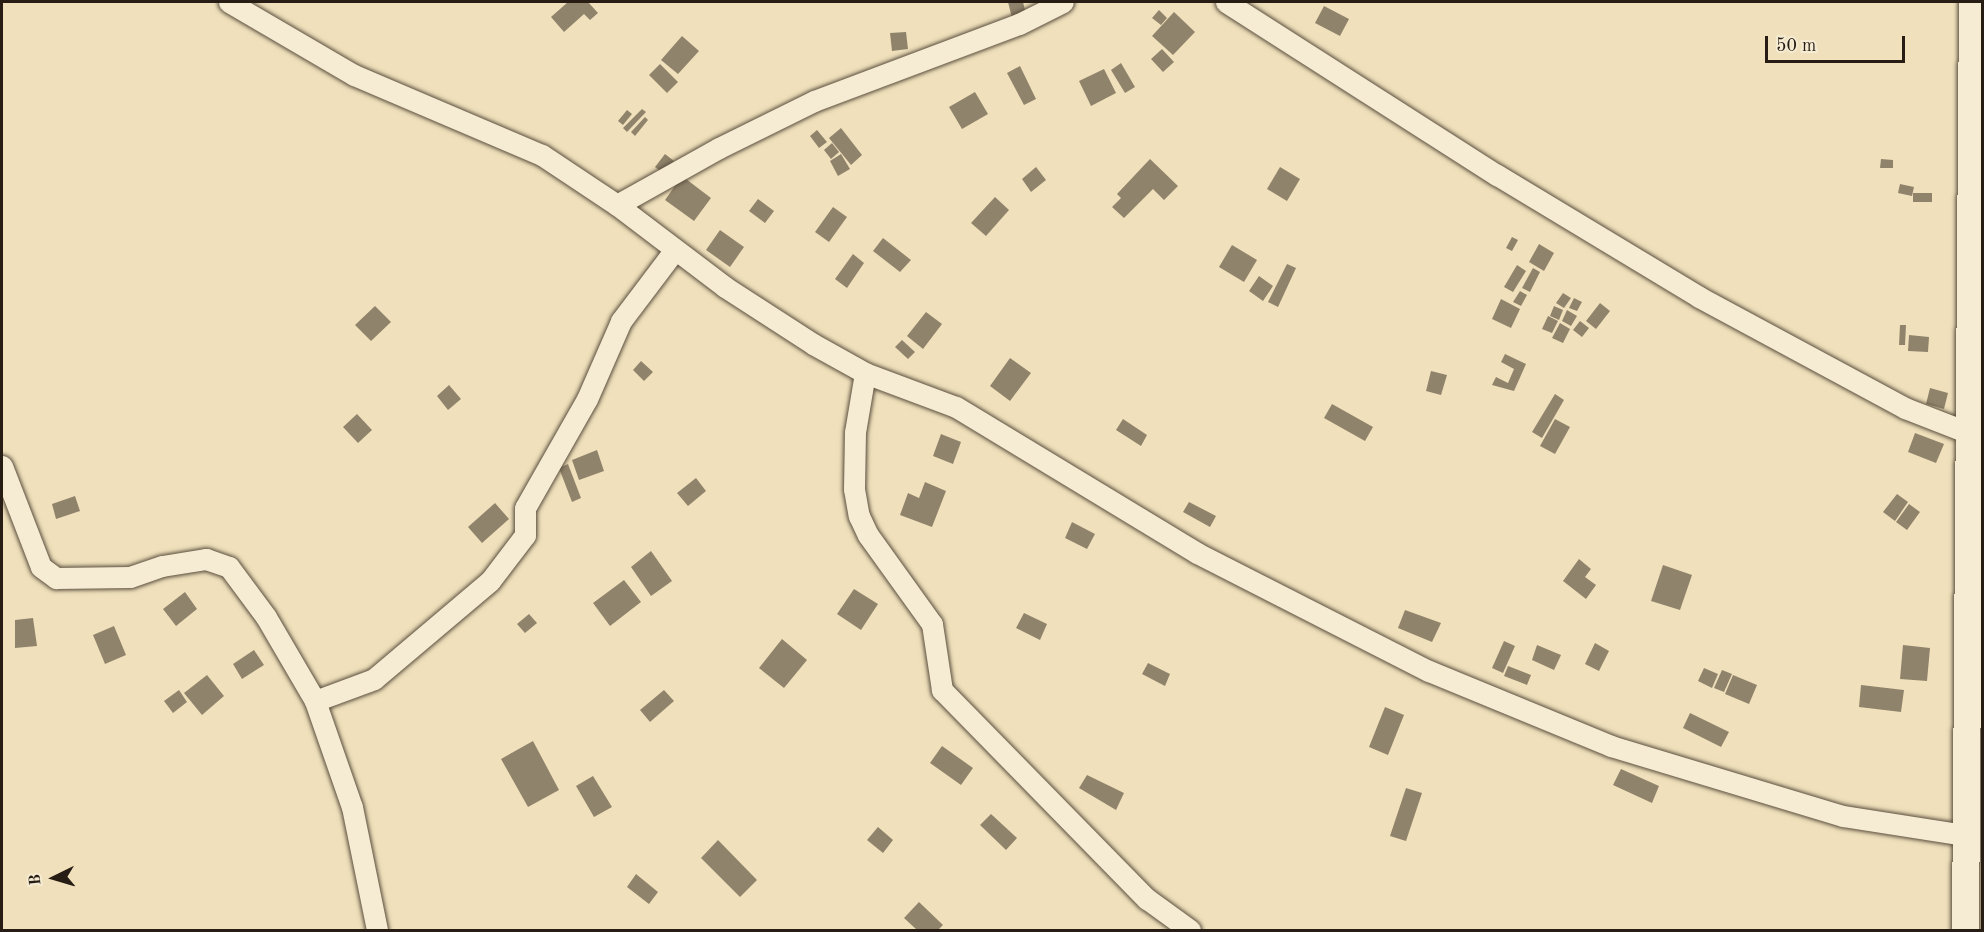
<!DOCTYPE html>
<style>
body{margin:0}
#map{position:relative;width:1984px;height:932px;overflow:hidden;background:#f0e1bc;font-family:"Old Standard TT",serif}
div>[style]{position:absolute}
[style*='--x']{left:calc(var(--x)*1px);top:calc(var(--y)*1px);width:calc(var(--w)*1px);rotate:calc(var(--a)*1deg)}
.building>*{inset:0;background:#90836b}
.roads{filter:drop-shadow(0 0 2px #5a4e3e) drop-shadow(0 0 2px #5a4e3e)}
.minor>*{height:21px;margin:-10.5px;padding:0 10.5px;transform-origin:10.5px;border-radius:10.5px;background:#f5ecd3}
.tertiary>*{height:27px;margin:-13.5px;padding:0 13.5px;transform-origin:13.5px;border-radius:13.5px;background:#f5ecd3}
span{translate:-50% -50%;white-space:nowrap;text-align:center;line-height:1.15;-webkit-text-stroke:5px #f5ecd3;paint-order:stroke}
.frame{position:absolute;inset:0;border:3px solid #281d14;pointer-events:none}
.north{position:absolute;left:24px;top:848px;width:60px;height:60px;-webkit-text-stroke:4px #f5ecd3;paint-order:stroke;rotate:265deg;font-size:16px;font-weight:700;line-height:24px;text-align:center;color:#281d14}
.north::after{content:'';display:block;margin:auto;width:21px;height:27px;background:#281d14;clip-path:polygon(50% 0,100% 100%,50% 72%,0 100%)}
.scale{position:absolute;left:1765px;top:36px;width:140px;height:27px;box-sizing:border-box;border:3px solid #281d14;border-top:0;padding-left:8px;font-size:18px;line-height:21px;white-space:nowrap;color:#281d14;-webkit-text-stroke:4px #f5ecd3;paint-order:stroke}
</style>
<div id="map">
<div class="building">
<i style="clip-path:polygon(568px 2px,588px 2px,598px 13px,590px 20px,584px 14px,564px 32px,551px 17px)"></i>
<i style="clip-path:polygon(1008px 2px,1023px 2px,1026px 14px,1012px 18px)"></i>
<i style="clip-path:polygon(1324px 6px,1349px 19px,1340px 36px,1315px 23px)"></i>
<i style="clip-path:polygon(1159px 10px,1167px 18px,1161px 25px,1152px 18px)"></i>
<i style="clip-path:polygon(1174px 12px,1195px 32px,1173px 55px,1152px 36px)"></i>
<i style="clip-path:polygon(906px 32px,908px 49px,892px 51px,890px 33px)"></i>
<i style="clip-path:polygon(682px 36px,699px 51px,678px 74px,661px 60px)"></i>
<i style="clip-path:polygon(1162px 49px,1174px 62px,1163px 72px,1151px 59px)"></i>
<i style="clip-path:polygon(1121px 63px,1135px 87px,1125px 93px,1111px 70px)"></i>
<i style="clip-path:polygon(660px 64px,678px 82px,667px 93px,649px 75px)"></i>
<i style="clip-path:polygon(1020px 66px,1036px 99px,1024px 105px,1007px 73px)"></i>
<i style="clip-path:polygon(1104px 69px,1116px 93px,1091px 106px,1079px 81px)"></i>
<i style="clip-path:polygon(975px 92px,988px 114px,962px 129px,949px 107px)"></i>
<i style="clip-path:polygon(642px 109px,646px 112px,627px 132px,623px 128px)"></i>
<i style="clip-path:polygon(627px 110px,632px 114px,623px 125px,618px 121px)"></i>
<i style="clip-path:polygon(645px 117px,648px 120px,635px 136px,631px 132px)"></i>
<i style="clip-path:polygon(841px 128px,862px 155px,851px 165px,829px 138px)"></i>
<i style="clip-path:polygon(817px 130px,827px 142px,819px 148px,810px 136px)"></i>
<i style="clip-path:polygon(832px 143px,839px 152px,831px 159px,824px 150px)"></i>
<i style="clip-path:polygon(665px 154px,674px 161px,664px 174px,655px 167px)"></i>
<i style="clip-path:polygon(841px 154px,850px 169px,838px 176px,830px 161px)"></i>
<i style="clip-path:polygon(1150px 159px,1178px 186px,1164px 200px,1153px 189px,1124px 218px,1112px 207px,1121px 198px,1117px 194px)"></i>
<i style="clip-path:polygon(1881px 159px,1893px 160px,1893px 168px,1880px 168px)"></i>
<i style="clip-path:polygon(1036px 167px,1046px 180px,1031px 192px,1022px 179px)"></i>
<i style="clip-path:polygon(1280px 167px,1300px 179px,1287px 201px,1267px 189px)"></i>
<i style="clip-path:polygon(682px 176px,711px 198px,694px 221px,665px 200px)"></i>
<i style="clip-path:polygon(1900px 184px,1914px 187px,1912px 196px,1898px 193px)"></i>
<i style="clip-path:polygon(1913px 193px,1932px 193px,1932px 202px,1913px 202px)"></i>
<i style="clip-path:polygon(995px 197px,1009px 210px,986px 236px,971px 223px)"></i>
<i style="clip-path:polygon(758px 199px,774px 211px,765px 223px,749px 211px)"></i>
<i style="clip-path:polygon(833px 207px,847px 217px,829px 242px,815px 232px)"></i>
<i style="clip-path:polygon(720px 230px,744px 247px,730px 267px,706px 250px)"></i>
<i style="clip-path:polygon(1512px 237px,1518px 240px,1512px 251px,1506px 248px)"></i>
<i style="clip-path:polygon(883px 238px,911px 260px,900px 272px,873px 251px)"></i>
<i style="clip-path:polygon(1539px 244px,1554px 253px,1544px 271px,1529px 262px)"></i>
<i style="clip-path:polygon(1232px 245px,1257px 260px,1244px 282px,1219px 267px)"></i>
<i style="clip-path:polygon(853px 254px,864px 263px,847px 288px,835px 279px)"></i>
<i style="clip-path:polygon(1287px 264px,1296px 268px,1278px 307px,1268px 302px)"></i>
<i style="clip-path:polygon(1517px 265px,1526px 271px,1513px 292px,1504px 287px)"></i>
<i style="clip-path:polygon(1533px 268px,1540px 272px,1530px 292px,1522px 288px)"></i>
<i style="clip-path:polygon(1259px 276px,1273px 286px,1263px 301px,1249px 291px)"></i>
<i style="clip-path:polygon(1520px 291px,1527px 295px,1521px 306px,1513px 302px)"></i>
<i style="clip-path:polygon(1563px 293px,1571px 298px,1564px 308px,1556px 303px)"></i>
<i style="clip-path:polygon(1574px 298px,1582px 302px,1577px 311px,1569px 308px)"></i>
<i style="clip-path:polygon(1501px 299px,1520px 309px,1511px 328px,1492px 319px)"></i>
<i style="clip-path:polygon(1600px 303px,1610px 311px,1596px 329px,1586px 321px)"></i>
<i style="clip-path:polygon(375px 306px,391px 322px,371px 341px,355px 325px)"></i>
<i style="clip-path:polygon(1554px 306px,1563px 310px,1559px 320px,1550px 316px)"></i>
<i style="clip-path:polygon(1567px 310px,1577px 316px,1571px 326px,1562px 321px)"></i>
<i style="clip-path:polygon(926px 312px,942px 324px,923px 349px,907px 336px)"></i>
<i style="clip-path:polygon(1548px 316px,1558px 321px,1552px 333px,1542px 329px)"></i>
<i style="clip-path:polygon(1580px 321px,1589px 328px,1582px 337px,1573px 330px)"></i>
<i style="clip-path:polygon(1560px 323px,1570px 329px,1563px 343px,1552px 338px)"></i>
<i style="clip-path:polygon(1900px 325px,1906px 325px,1905px 345px,1899px 345px)"></i>
<i style="clip-path:polygon(1909px 335px,1929px 337px,1928px 352px,1908px 351px)"></i>
<i style="clip-path:polygon(902px 340px,915px 352px,908px 359px,895px 347px)"></i>
<i style="clip-path:polygon(1505px 354px,1526px 364px,1514px 391px,1492px 385px,1496px 377px,1508px 383px,1514px 369px,1501px 362px)"></i>
<i style="clip-path:polygon(1010px 358px,1031px 373px,1010px 401px,990px 386px)"></i>
<i style="clip-path:polygon(641px 361px,653px 372px,644px 381px,633px 370px)"></i>
<i style="clip-path:polygon(1431px 371px,1447px 375px,1441px 395px,1426px 391px)"></i>
<i style="clip-path:polygon(449px 385px,461px 399px,448px 410px,437px 396px)"></i>
<i style="clip-path:polygon(1930px 388px,1948px 393px,1944px 409px,1926px 404px)"></i>
<i style="clip-path:polygon(1555px 394px,1564px 400px,1542px 438px,1532px 432px)"></i>
<i style="clip-path:polygon(1332px 404px,1373px 427px,1365px 441px,1324px 418px)"></i>
<i style="clip-path:polygon(357px 414px,372px 430px,358px 443px,343px 427px)"></i>
<i style="clip-path:polygon(1123px 419px,1147px 435px,1141px 446px,1116px 430px)"></i>
<i style="clip-path:polygon(1555px 419px,1570px 427px,1555px 454px,1540px 446px)"></i>
<i style="clip-path:polygon(1915px 433px,1944px 444px,1936px 463px,1908px 452px)"></i>
<i style="clip-path:polygon(941px 434px,961px 442px,953px 464px,933px 456px)"></i>
<i style="clip-path:polygon(597px 450px,604px 471px,579px 480px,572px 460px)"></i>
<i style="clip-path:polygon(568px 464px,581px 498px,572px 502px,559px 468px)"></i>
<i style="clip-path:polygon(696px 478px,706px 491px,688px 506px,677px 493px)"></i>
<i style="clip-path:polygon(925px 482px,946px 491px,932px 527px,900px 515px,908px 493px,919px 498px)"></i>
<i style="clip-path:polygon(1897px 494px,1908px 502px,1895px 521px,1883px 512px)"></i>
<i style="clip-path:polygon(75px 496px,80px 511px,56px 519px,52px 504px)"></i>
<i style="clip-path:polygon(1189px 502px,1216px 516px,1210px 527px,1183px 512px)"></i>
<i style="clip-path:polygon(495px 503px,509px 519px,482px 543px,468px 527px)"></i>
<i style="clip-path:polygon(1909px 504px,1920px 512px,1907px 530px,1896px 522px)"></i>
<i style="clip-path:polygon(1072px 522px,1095px 534px,1087px 549px,1065px 538px)"></i>
<i style="clip-path:polygon(651px 551px,672px 581px,651px 596px,631px 567px)"></i>
<i style="clip-path:polygon(1579px 559px,1591px 569px,1585px 577px,1596px 585px,1586px 599px,1563px 581px)"></i>
<i style="clip-path:polygon(1663px 565px,1692px 575px,1680px 610px,1651px 601px)"></i>
<i style="clip-path:polygon(624px 580px,641px 602px,610px 626px,593px 603px)"></i>
<i style="clip-path:polygon(854px 589px,878px 604px,861px 630px,837px 614px)"></i>
<i style="clip-path:polygon(185px 592px,197px 609px,176px 626px,163px 609px)"></i>
<i style="clip-path:polygon(1405px 610px,1441px 623px,1432px 642px,1398px 628px)"></i>
<i style="clip-path:polygon(1024px 613px,1047px 624px,1040px 640px,1016px 628px)"></i>
<i style="clip-path:polygon(529px 614px,537px 623px,525px 633px,517px 624px)"></i>
<i style="clip-path:polygon(33px 618px,37px 646px,15px 648px,15px 620px)"></i>
<i style="clip-path:polygon(114px 626px,126px 655px,105px 664px,93px 635px)"></i>
<i style="clip-path:polygon(782px 639px,807px 660px,784px 688px,759px 668px)"></i>
<i style="clip-path:polygon(1504px 641px,1515px 646px,1503px 673px,1492px 668px)"></i>
<i style="clip-path:polygon(1595px 643px,1609px 651px,1599px 671px,1585px 664px)"></i>
<i style="clip-path:polygon(1537px 645px,1561px 655px,1554px 670px,1532px 660px)"></i>
<i style="clip-path:polygon(1903px 645px,1930px 648px,1927px 681px,1900px 679px)"></i>
<i style="clip-path:polygon(254px 650px,264px 665px,242px 679px,233px 664px)"></i>
<i style="clip-path:polygon(1148px 663px,1170px 674px,1165px 686px,1142px 674px)"></i>
<i style="clip-path:polygon(1508px 666px,1531px 675px,1527px 685px,1504px 676px)"></i>
<i style="clip-path:polygon(1704px 668px,1718px 674px,1712px 688px,1698px 681px)"></i>
<i style="clip-path:polygon(1722px 670px,1732px 674px,1724px 692px,1714px 688px)"></i>
<i style="clip-path:polygon(207px 675px,224px 696px,202px 715px,184px 693px)"></i>
<i style="clip-path:polygon(1733px 675px,1757px 685px,1749px 704px,1725px 694px)"></i>
<i style="clip-path:polygon(1861px 685px,1904px 690px,1901px 712px,1859px 707px)"></i>
<i style="clip-path:polygon(179px 690px,187px 702px,173px 713px,164px 701px)"></i>
<i style="clip-path:polygon(664px 690px,674px 701px,650px 722px,640px 710px)"></i>
<i style="clip-path:polygon(1385px 707px,1404px 715px,1388px 755px,1369px 747px)"></i>
<i style="clip-path:polygon(1690px 713px,1729px 732px,1721px 747px,1683px 728px)"></i>
<i style="clip-path:polygon(533px 741px,559px 790px,528px 807px,501px 759px)"></i>
<i style="clip-path:polygon(942px 746px,973px 768px,961px 785px,930px 763px)"></i>
<i style="clip-path:polygon(1621px 769px,1659px 786px,1652px 803px,1613px 785px)"></i>
<i style="clip-path:polygon(1087px 775px,1124px 793px,1116px 810px,1079px 788px)"></i>
<i style="clip-path:polygon(593px 776px,612px 807px,594px 817px,576px 786px)"></i>
<i style="clip-path:polygon(1406px 788px,1422px 793px,1406px 841px,1390px 836px)"></i>
<i style="clip-path:polygon(991px 814px,1017px 838px,1006px 850px,980px 825px)"></i>
<i style="clip-path:polygon(878px 827px,893px 840px,883px 853px,867px 840px)"></i>
<i style="clip-path:polygon(718px 840px,757px 880px,740px 897px,701px 858px)"></i>
<i style="clip-path:polygon(636px 874px,658px 892px,649px 904px,627px 887px)"></i>
<i style="clip-path:polygon(919px 902px,943px 925px,938px 930px,917px 930px,904px 918px)"></i>
</div>
<div class="roads">
<div class="minor">
<i style="--x:229;--y:2;--w:145;--a:30.3"></i>
<i style="--x:354;--y:75;--w:204;--a:23.1"></i>
<i style="--x:542;--y:155;--w:90;--a:33.7"></i>
<i style="--x:617;--y:205;--w:136;--a:37.2"></i>
<i style="--x:725;--y:287;--w:105;--a:32.9"></i>
<i style="--x:813;--y:344;--w:60;--a:29.1"></i>
<i style="--x:865;--y:373;--w:97;--a:20.5"></i>
<i style="--x:956;--y:407;--w:282;--a:31.2"></i>
<i style="--x:1197;--y:553;--w:260;--a:27"></i>
<i style="--x:1429;--y:671;--w:197;--a:22.4"></i>
<i style="--x:1611;--y:746;--w:242;--a:16.8"></i>
<i style="--x:1843;--y:816;--w:123;--a:8.9"></i>
<i style="--x:1226;--y:2;--w:322;--a:32.6"></i>
<i style="--x:1497;--y:175;--w:236;--a:31.1"></i>
<i style="--x:1699;--y:297;--w:234;--a:28.3"></i>
<i style="--x:1905;--y:408;--w:69;--a:21.3"></i>
<i style="--x:617;--y:205;--w:117;--a:-29.2"></i>
<i style="--x:719;--y:148;--w:106;--a:-26.3"></i>
<i style="--x:814;--y:101;--w:219;--a:-20.6"></i>
<i style="--x:1019;--y:24;--w:49;--a:-26.6"></i>
<i style="--x:865;--y:373;--w:60;--a:99.6"></i>
<i style="--x:855;--y:432;--w:57;--a:91"></i>
<i style="--x:854;--y:489;--w:27;--a:80"></i>
<i style="--x:859;--y:516;--w:21;--a:65"></i>
<i style="--x:868;--y:535;--w:110;--a:54.3"></i>
<i style="--x:932;--y:624;--w:67;--a:81.4"></i>
<i style="--x:942;--y:690;--w:293;--a:45.6"></i>
<i style="--x:1147;--y:899;--w:53;--a:35.8"></i>
<i style="--x:2;--y:466;--w:108;--a:68.9"></i>
<i style="--x:41;--y:567;--w:19;--a:36"></i>
<i style="--x:56;--y:578;--w:74;--a:-0.8"></i>
<i style="--x:130;--y:577;--w:34;--a:-19"></i>
<i style="--x:162;--y:566;--w:45;--a:-9"></i>
<i style="--x:206;--y:559;--w:24;--a:19"></i>
<i style="--x:229;--y:567;--w:62;--a:53.5"></i>
<i style="--x:266;--y:617;--w:97;--a:59.7"></i>
<i style="--x:315;--y:701;--w:112;--a:70.8"></i>
<i style="--x:352;--y:807;--w:126;--a:78.5"></i>
<i style="--x:315;--y:701;--w:63;--a:-20.4"></i>
<i style="--x:374;--y:679;--w:152;--a:-40.2"></i>
<i style="--x:490;--y:581;--w:58;--a:-52.7"></i>
<i style="--x:525;--y:535;--w:27;--a:-90"></i>
<i style="--x:525;--y:508;--w:125;--a:-60.4"></i>
<i style="--x:587;--y:399;--w:85;--a:-66.4"></i>
<i style="--x:621;--y:321;--w:88;--a:-52.9"></i>
</div>
<div class="tertiary">
<i style="--x:1965;--y:930;--w:928;--a:-89.57"></i>
</div>
</div>
<div class="frame"></div>
<div class="north">B</div>
<div class="scale">50 m</div>
</div>
